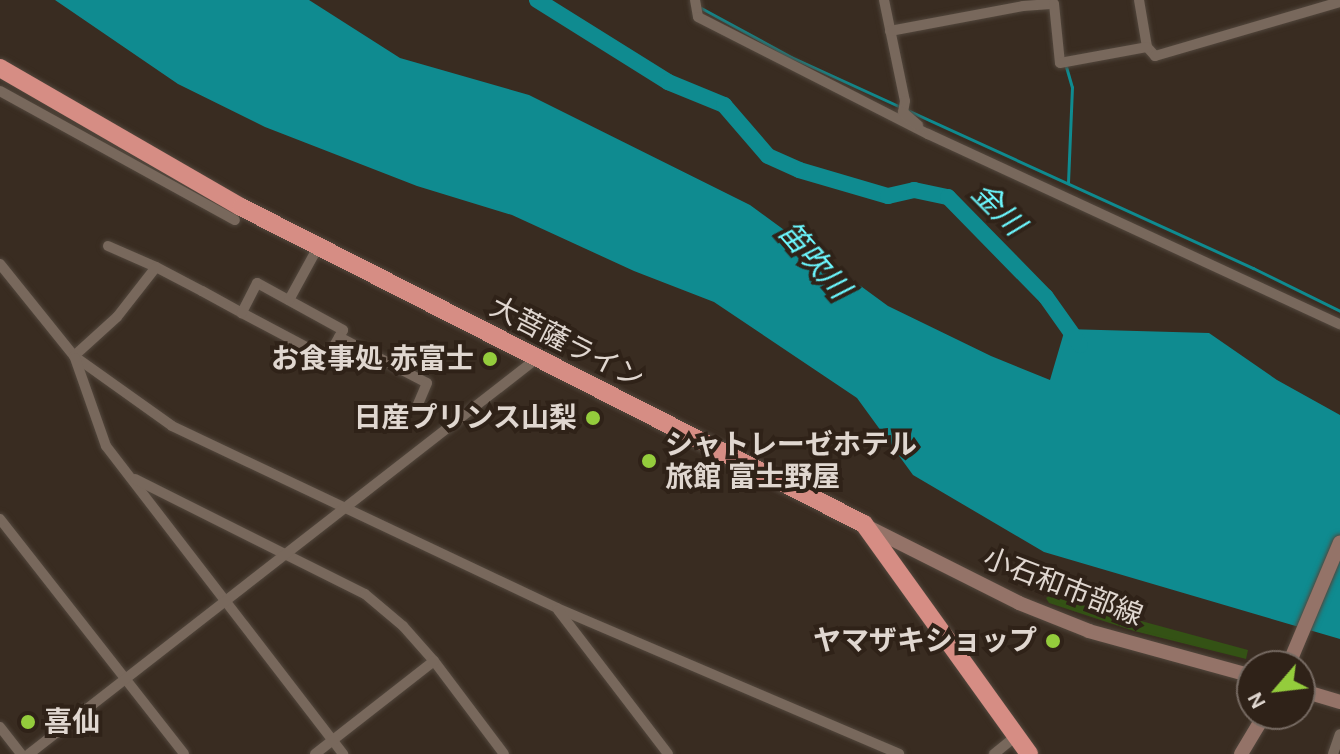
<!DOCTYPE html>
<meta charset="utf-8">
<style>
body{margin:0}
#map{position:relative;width:1340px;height:754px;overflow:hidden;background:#392c21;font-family:Karla,"Noto Sans JP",sans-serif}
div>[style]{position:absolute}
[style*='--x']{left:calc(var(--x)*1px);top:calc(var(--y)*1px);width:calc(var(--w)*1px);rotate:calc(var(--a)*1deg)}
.green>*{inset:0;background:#345215}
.water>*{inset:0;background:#0f8b90}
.stream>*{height:3px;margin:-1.5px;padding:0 1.5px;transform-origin:1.5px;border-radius:1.5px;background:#0f8b90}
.river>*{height:16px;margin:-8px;padding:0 8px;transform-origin:8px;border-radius:8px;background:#0f8b90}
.roads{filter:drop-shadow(0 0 2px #52473d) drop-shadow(0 0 2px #52473d)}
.street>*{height:10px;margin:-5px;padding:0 5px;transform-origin:5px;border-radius:5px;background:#78685c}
.secondary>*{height:14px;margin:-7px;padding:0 7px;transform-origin:7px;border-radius:7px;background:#947368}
.highway>*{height:18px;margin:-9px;padding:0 9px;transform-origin:9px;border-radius:9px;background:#d68d84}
.dots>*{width:22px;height:22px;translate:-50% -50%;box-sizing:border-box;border:4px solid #2f2218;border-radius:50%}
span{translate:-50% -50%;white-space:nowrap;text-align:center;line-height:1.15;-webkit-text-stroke:8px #2f2218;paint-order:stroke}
.street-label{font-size:28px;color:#e0d7d0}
.poi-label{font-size:28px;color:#e0d7d0;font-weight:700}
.right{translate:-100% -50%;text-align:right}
.left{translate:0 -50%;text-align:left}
.water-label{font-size:30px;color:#6cf7fe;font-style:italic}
.north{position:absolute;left:1236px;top:650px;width:80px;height:80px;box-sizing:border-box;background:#2f2218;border:2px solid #766a62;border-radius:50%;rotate:242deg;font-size:22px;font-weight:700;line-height:32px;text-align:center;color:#e0d7d0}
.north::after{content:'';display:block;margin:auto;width:28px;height:36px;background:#94cc3c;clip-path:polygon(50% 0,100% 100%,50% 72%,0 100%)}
</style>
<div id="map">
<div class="green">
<i style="clip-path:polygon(1049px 596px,1248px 650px,1246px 659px,1134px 631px,1049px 603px,1046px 598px)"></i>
</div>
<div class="water">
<i style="clip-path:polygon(55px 0,309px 0,400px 58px,529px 95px,750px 205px,888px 306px,991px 356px,1050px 380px,1065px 329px,1209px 333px,1277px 380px,1340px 415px,1340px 639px,1044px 552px,913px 475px,857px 398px,714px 302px,634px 271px,512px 215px,417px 186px,265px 127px,178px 84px)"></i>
</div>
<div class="stream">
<i style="--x:701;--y:8;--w:102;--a:28.6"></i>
<i style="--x:791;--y:57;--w:508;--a:24.55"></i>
<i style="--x:1253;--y:268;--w:97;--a:26.3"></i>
<i style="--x:1065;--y:63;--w:25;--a:74"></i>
<i style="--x:1072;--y:87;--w:95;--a:92.4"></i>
</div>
<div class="river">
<i style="--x:537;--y:0;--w:155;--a:32"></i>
<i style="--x:668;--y:82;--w:61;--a:22.3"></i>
<i style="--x:724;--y:105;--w:67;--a:49.2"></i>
<i style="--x:768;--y:156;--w:34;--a:24"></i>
<i style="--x:799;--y:170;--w:93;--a:16.3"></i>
<i style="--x:888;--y:196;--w:27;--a:-13"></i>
<i style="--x:914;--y:190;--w:35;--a:12"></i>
<i style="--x:948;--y:197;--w:140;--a:45.6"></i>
<i style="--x:1046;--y:297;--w:59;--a:54.7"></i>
</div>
<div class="roads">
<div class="street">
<i style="--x:695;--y:0;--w:17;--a:80"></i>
<i style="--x:698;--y:17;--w:258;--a:27"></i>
<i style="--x:928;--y:134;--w:454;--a:24.8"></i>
<i style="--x:884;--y:0;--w:103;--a:78.3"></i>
<i style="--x:905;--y:101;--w:11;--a:100"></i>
<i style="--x:903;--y:112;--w:20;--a:41"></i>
<i style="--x:1139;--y:0;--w:48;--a:80.3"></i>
<i style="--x:1147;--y:47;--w:12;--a:48"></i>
<i style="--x:1155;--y:56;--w:193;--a:-16.3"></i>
<i style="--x:890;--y:31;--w:135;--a:-10.6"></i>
<i style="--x:1023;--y:6;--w:31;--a:-4"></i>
<i style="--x:1054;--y:4;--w:59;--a:84.2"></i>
<i style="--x:1060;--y:63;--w:88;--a:-10.4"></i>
<i style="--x:0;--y:91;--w:268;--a:28.8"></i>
<i style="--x:108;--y:246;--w:52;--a:23.6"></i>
<i style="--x:156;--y:267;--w:52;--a:27.6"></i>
<i style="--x:202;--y:291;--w:46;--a:28.8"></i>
<i style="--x:242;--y:313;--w:96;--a:27.9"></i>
<i style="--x:327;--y:358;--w:32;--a:-60"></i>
<i style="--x:343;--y:330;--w:98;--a:-151.3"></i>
<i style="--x:257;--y:283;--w:34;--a:117"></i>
<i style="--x:0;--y:264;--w:118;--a:51.2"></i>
<i style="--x:74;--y:356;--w:120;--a:35.5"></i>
<i style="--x:172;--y:426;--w:426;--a:25.3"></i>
<i style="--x:557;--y:608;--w:372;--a:23.1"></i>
<i style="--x:289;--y:300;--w:60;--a:-61.3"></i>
<i style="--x:339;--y:337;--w:99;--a:27.6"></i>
<i style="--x:427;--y:383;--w:25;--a:113"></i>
<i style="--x:74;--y:356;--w:58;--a:-42.2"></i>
<i style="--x:117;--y:317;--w:63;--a:-52"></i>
<i style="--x:75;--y:358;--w:93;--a:70.6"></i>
<i style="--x:106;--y:446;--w:389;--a:52.4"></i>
<i style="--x:135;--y:479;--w:257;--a:26.6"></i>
<i style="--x:365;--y:594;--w:50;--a:40.1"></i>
<i style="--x:403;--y:626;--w:47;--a:48.5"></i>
<i style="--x:434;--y:661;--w:116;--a:53"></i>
<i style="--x:0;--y:519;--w:298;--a:51.9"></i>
<i style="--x:558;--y:610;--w:181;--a:52.6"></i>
<i style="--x:0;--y:727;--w:34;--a:52"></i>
<i style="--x:29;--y:754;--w:643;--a:-37.92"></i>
<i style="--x:315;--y:754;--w:151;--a:-38"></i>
<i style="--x:994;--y:754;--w:28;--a:-39"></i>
<i style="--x:1333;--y:754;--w:21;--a:-71"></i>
</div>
<div class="secondary">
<i style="--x:866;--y:526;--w:171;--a:26.7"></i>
<i style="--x:1019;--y:603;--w:75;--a:21.8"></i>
<i style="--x:1089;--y:631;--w:169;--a:15.4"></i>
<i style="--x:1288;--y:666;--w:134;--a:-67.2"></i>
<i style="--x:1300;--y:690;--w:42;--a:16.7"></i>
<i style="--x:1241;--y:754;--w:47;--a:-59"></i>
</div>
<div class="highway">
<i style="--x:0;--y:68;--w:278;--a:30"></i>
<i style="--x:241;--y:207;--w:699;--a:26.97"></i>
<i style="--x:864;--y:524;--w:283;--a:54.3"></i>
</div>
</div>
<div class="dots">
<i style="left:490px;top:359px;background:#94cc3c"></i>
<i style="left:593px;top:418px;background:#94cc3c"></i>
<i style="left:649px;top:461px;background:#94cc3c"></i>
<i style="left:1053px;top:641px;background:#94cc3c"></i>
<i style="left:28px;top:722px;background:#94cc3c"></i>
</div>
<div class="street-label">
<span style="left:567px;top:343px;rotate:27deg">大菩薩ライン</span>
<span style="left:1063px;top:587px;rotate:21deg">小石和市部線</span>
</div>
<div class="poi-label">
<span class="right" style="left:474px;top:359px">お食事処 赤富士</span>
<span class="right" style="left:577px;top:418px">日産プリンス山梨</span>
<span class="left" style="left:665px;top:461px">シャトレーゼホテル<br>旅館 富士野屋</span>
<span class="right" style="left:1037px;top:641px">ヤマザキショップ</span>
<span class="left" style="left:44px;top:722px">喜仙</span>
</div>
<div class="water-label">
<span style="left:998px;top:209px;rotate:45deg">金川</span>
<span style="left:814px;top:260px;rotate:49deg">笛吹川</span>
</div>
<div class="north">N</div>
</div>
